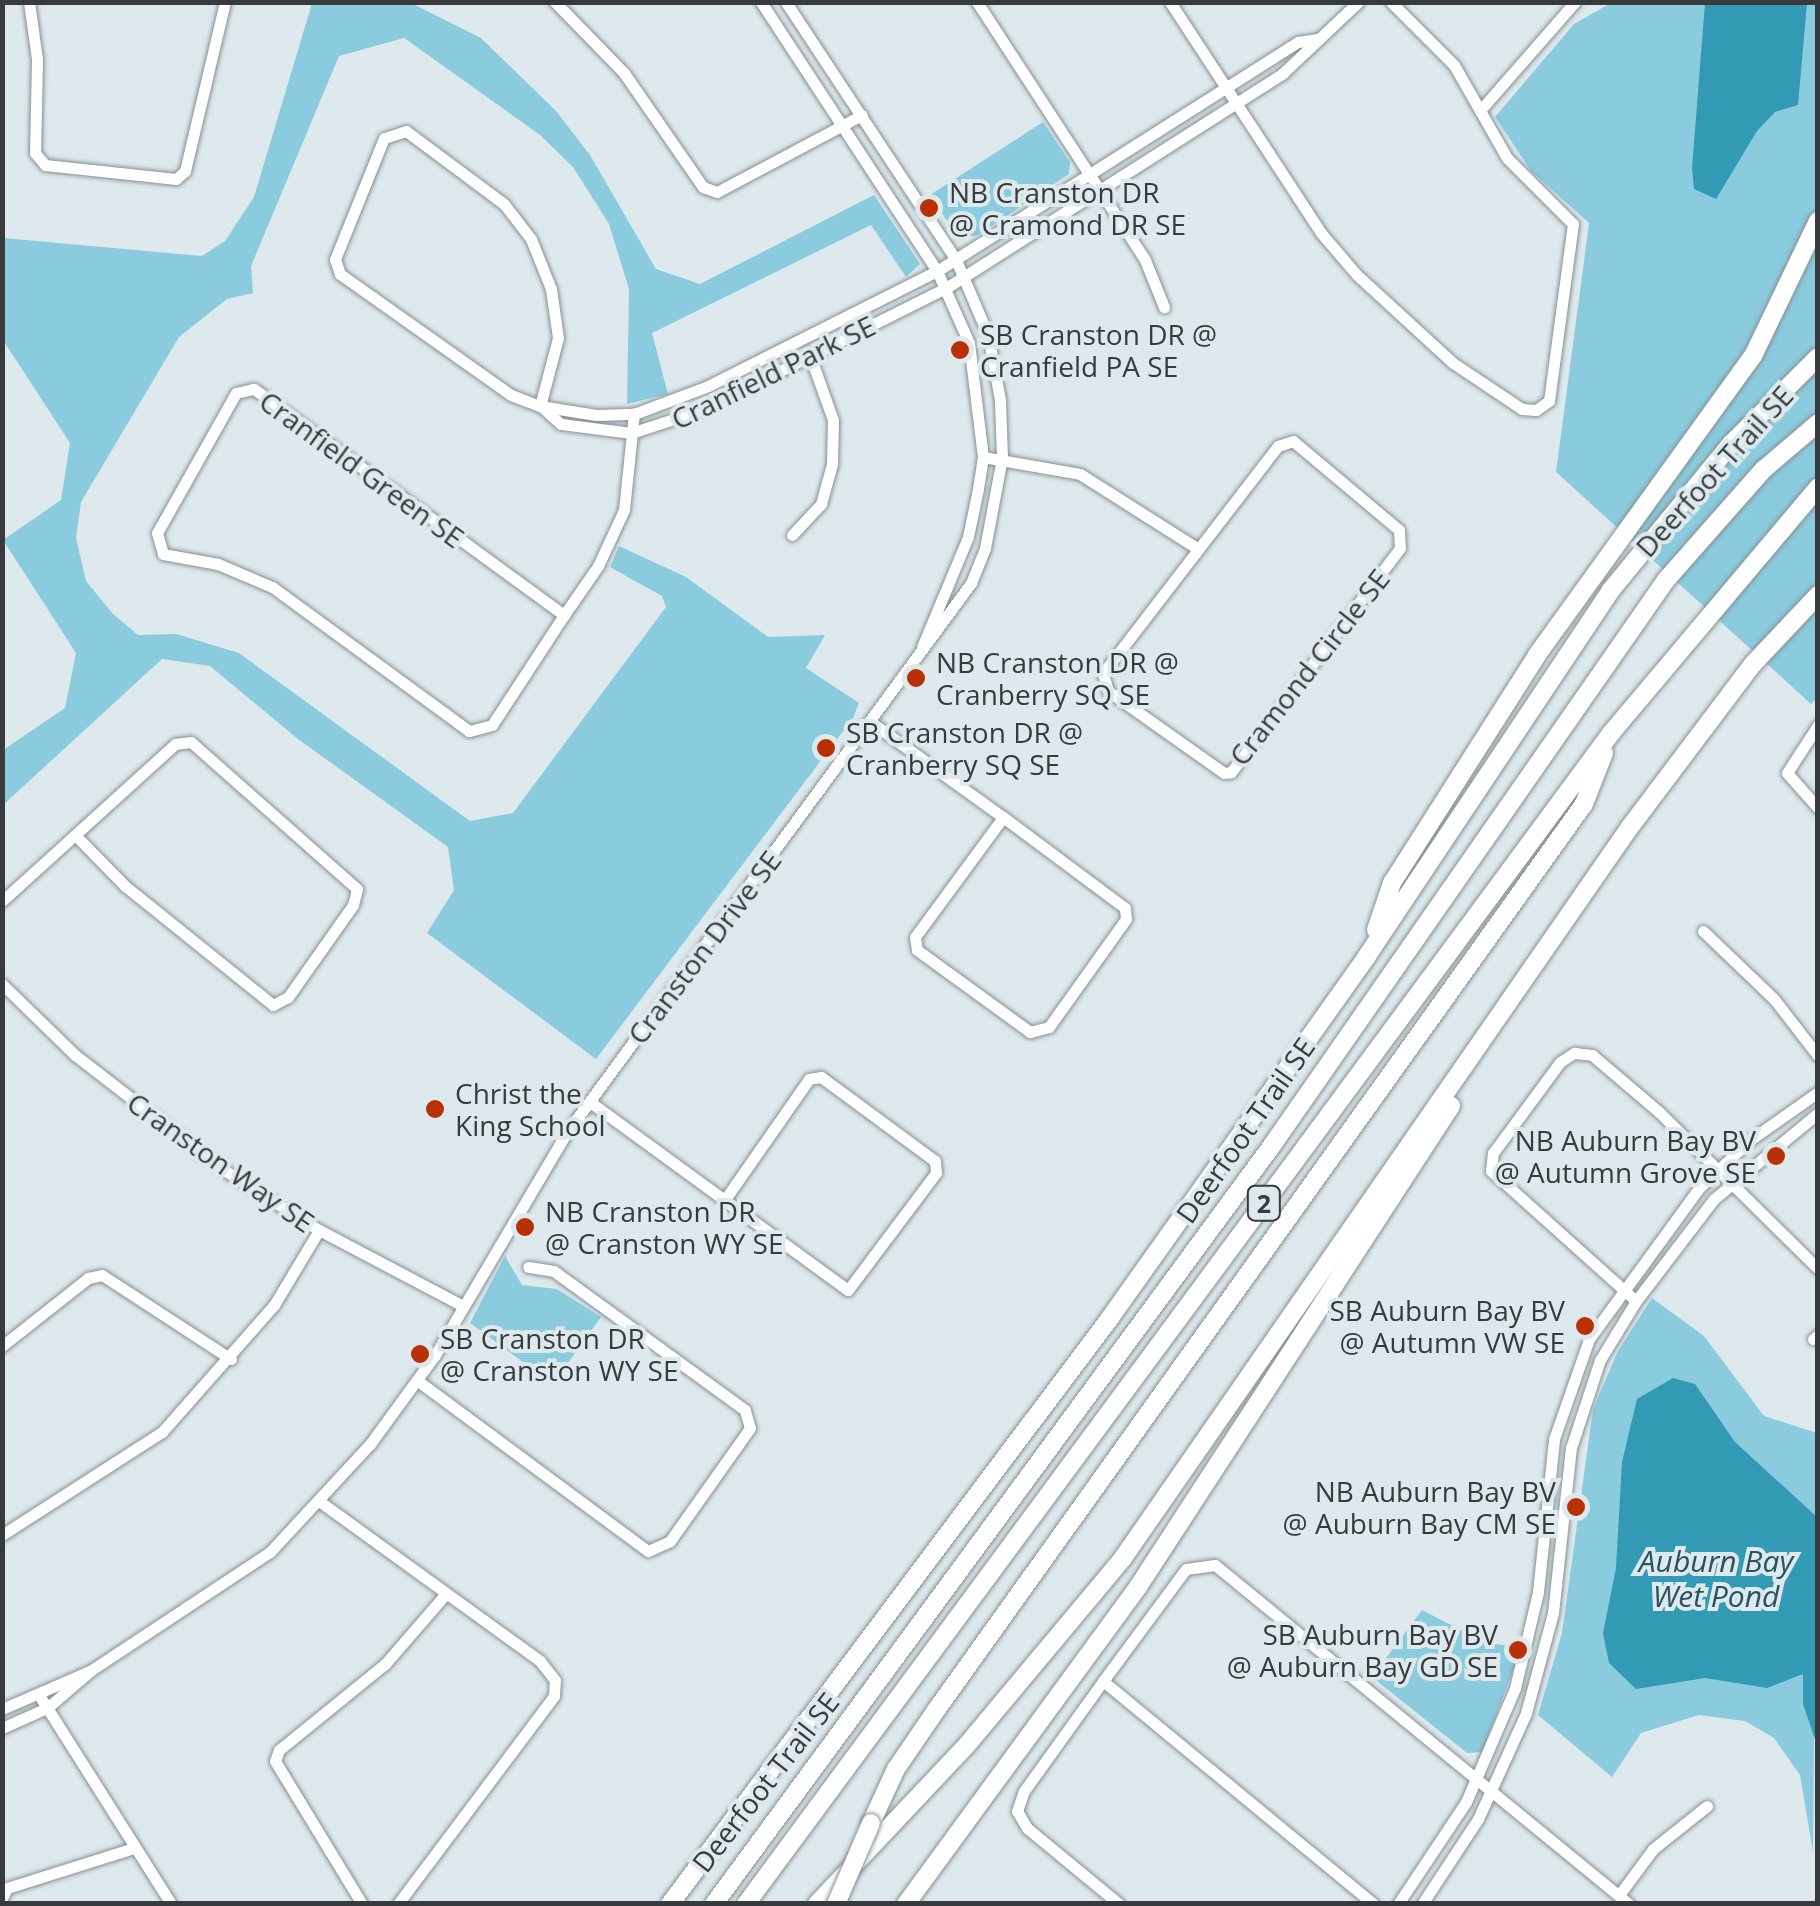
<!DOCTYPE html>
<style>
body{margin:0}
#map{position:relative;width:1820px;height:1906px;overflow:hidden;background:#dee9ed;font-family:"Open Sans",sans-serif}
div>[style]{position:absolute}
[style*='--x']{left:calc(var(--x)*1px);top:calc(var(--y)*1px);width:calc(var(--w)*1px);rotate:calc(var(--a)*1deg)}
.green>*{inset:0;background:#8bcbde}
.water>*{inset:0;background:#329ab4}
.roads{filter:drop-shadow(0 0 2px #859093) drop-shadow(0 0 2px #859093)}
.minor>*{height:11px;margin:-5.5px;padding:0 5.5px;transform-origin:5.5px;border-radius:5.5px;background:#fff}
.highway>*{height:18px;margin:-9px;padding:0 9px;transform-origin:9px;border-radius:9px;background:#fff}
.bridges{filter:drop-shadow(0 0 2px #859093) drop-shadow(0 0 2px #859093)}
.highway-bridge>*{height:18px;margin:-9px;padding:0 9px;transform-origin:9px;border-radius:9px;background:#fff}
.dots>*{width:28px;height:28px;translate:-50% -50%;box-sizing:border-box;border:5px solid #dee9ed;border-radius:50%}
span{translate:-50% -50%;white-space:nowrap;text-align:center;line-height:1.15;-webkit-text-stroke:8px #dee9ed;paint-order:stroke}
.shield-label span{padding:2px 8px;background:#dee9ed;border:2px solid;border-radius:8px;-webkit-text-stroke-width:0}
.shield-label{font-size:25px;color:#373b3d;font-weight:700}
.poi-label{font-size:28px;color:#373b3d}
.left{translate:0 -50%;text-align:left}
.right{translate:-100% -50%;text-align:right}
.street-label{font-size:28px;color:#373b3d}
.water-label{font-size:30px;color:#285360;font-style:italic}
.frame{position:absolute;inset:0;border:5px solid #373b3d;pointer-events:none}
</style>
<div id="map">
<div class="green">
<i style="clip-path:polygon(312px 3px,411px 3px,481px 38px,556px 111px,590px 155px,656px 269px,700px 284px,874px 195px,920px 264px,906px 277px,871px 225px,652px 333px,668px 394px,627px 404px,629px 289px,609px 224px,573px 167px,540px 135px,404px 38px,339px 56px,251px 266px,253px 293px,227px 299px,179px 337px,81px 502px,76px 538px,86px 581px,113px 614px,138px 635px,176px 634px,239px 653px,470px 821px,513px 813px,666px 607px,662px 596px,610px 567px,619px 546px,686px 577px,768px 637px,825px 635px,806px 668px,859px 703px,853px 718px,596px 1059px,427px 933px,454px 890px,448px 847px,298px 739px,210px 666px,162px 659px,3px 805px,3px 750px,65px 708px,76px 653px,3px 540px,61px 500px,70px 443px,3px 340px,3px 238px,202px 256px,225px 241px,254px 197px)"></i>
<i style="clip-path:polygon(1611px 3px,1817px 3px,1818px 697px,1811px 704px,1556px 472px,1589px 223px,1531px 171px,1495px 117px,1574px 24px)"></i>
<i style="clip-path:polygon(1043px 122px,1070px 162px,1069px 174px,978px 235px,959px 239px,930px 195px)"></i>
<i style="clip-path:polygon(505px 1256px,522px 1285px,557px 1289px,601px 1317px,553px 1384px,470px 1323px)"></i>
<i style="clip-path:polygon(1652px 1298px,1704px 1336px,1764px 1416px,1817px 1433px,1813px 1852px,1800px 1775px,1774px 1738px,1745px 1721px,1699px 1715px,1641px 1733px,1612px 1777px,1538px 1715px,1562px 1633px,1593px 1409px,1618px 1351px)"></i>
<i style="clip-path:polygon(1422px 1610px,1486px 1643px,1522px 1647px,1482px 1752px,1467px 1753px,1372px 1677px)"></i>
</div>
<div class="water">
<i style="clip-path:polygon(1705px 3px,1807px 3px,1798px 105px,1775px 112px,1757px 131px,1716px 199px,1694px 189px,1692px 168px)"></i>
<i style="clip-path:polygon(1673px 1378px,1695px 1384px,1735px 1442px,1817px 1517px,1817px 1745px,1803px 1704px,1803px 1674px,1767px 1688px,1705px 1678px,1636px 1689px,1609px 1663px,1603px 1633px,1616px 1568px,1622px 1462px,1637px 1399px)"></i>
</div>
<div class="roads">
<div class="minor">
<i style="--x:29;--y:2;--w:58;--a:82"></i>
<i style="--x:37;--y:59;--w:94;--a:91.2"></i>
<i style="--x:35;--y:153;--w:16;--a:50"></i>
<i style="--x:45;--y:165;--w:132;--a:6.1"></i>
<i style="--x:176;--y:179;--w:12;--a:-42"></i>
<i style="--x:185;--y:171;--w:174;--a:-76.7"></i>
<i style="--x:555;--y:2;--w:99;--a:45.8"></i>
<i style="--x:624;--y:73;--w:139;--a:55.3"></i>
<i style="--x:703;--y:187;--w:15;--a:20"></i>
<i style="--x:717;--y:192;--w:164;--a:-28"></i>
<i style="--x:761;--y:2;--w:321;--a:56.8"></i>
<i style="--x:937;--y:271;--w:79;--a:66"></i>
<i style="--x:969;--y:343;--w:115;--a:83"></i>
<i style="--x:983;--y:457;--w:32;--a:99"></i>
<i style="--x:978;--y:489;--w:49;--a:101.8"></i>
<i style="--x:968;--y:537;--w:119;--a:112.7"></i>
<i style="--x:977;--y:2;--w:308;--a:56.9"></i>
<i style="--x:1145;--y:260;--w:51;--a:68"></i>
<i style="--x:1170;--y:2;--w:276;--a:56.8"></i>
<i style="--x:1321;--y:233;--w:55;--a:49.4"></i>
<i style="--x:1357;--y:275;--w:130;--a:42.5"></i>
<i style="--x:1453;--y:363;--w:83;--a:33.7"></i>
<i style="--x:1522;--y:409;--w:14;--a:4"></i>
<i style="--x:1536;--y:410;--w:16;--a:-35"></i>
<i style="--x:1549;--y:401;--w:179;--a:-82.3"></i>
<i style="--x:1573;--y:224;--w:93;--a:-135"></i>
<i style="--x:1507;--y:158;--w:107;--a:-119.7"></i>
<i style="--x:1454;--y:65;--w:89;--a:-135"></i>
<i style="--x:1483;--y:107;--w:140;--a:-48.8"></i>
<i style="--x:254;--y:389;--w:384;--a:36.1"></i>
<i style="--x:564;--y:615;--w:131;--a:123.2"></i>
<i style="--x:492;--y:725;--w:24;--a:165"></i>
<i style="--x:469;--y:731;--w:244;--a:-143.8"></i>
<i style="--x:272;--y:587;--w:59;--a:-156.9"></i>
<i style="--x:218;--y:564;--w:56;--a:-169.7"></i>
<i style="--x:163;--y:554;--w:22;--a:-106"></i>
<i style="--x:157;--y:533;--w:161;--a:-60.6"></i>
<i style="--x:236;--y:393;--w:18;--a:-13"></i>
<i style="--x:540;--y:406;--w:70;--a:-75.2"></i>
<i style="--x:558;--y:338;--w:49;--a:-98.1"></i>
<i style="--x:551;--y:289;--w:54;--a:-111.8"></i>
<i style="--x:531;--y:239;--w:44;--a:-127.6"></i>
<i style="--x:504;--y:204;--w:122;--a:-143.3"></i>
<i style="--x:406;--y:131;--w:23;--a:162"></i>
<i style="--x:384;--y:138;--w:131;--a:112"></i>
<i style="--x:335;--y:259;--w:16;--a:72"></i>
<i style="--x:340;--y:274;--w:209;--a:35.3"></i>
<i style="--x:511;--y:395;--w:31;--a:21"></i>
<i style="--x:540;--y:406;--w:57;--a:9.1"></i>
<i style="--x:596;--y:415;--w:38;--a:-2"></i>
<i style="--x:634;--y:414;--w:79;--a:-20.7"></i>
<i style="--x:708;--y:386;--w:256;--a:-26.7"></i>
<i style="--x:937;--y:271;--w:428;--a:-32.4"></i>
<i style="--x:1298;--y:42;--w:18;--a:-9"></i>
<i style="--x:543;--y:408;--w:24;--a:42"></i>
<i style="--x:561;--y:424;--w:71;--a:7.3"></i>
<i style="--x:631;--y:433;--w:77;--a:-18.2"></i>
<i style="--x:704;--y:409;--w:271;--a:-26.6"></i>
<i style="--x:946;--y:288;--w:400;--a:-32.5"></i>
<i style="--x:1283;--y:73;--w:103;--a:-43.4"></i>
<i style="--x:1293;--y:441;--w:138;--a:40"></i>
<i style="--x:1399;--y:530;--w:18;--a:87"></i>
<i style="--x:1400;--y:548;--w:281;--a:127"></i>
<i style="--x:1231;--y:772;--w:7;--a:172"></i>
<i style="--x:1224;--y:773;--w:142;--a:-144.7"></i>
<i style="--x:1108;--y:691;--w:19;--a:-106"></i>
<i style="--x:1103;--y:673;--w:287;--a:-52.4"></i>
<i style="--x:1278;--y:446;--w:16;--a:-18"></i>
<i style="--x:983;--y:457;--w:98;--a:9.9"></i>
<i style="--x:1080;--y:474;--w:140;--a:32.4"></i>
<i style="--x:792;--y:535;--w:42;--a:-46.9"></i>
<i style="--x:821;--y:504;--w:41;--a:-74.6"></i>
<i style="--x:832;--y:464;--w:44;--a:-88.7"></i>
<i style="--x:833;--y:420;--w:71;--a:-109.7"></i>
<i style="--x:564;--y:615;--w:60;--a:-55.2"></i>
<i style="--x:598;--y:566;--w:62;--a:-65.1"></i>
<i style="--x:624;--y:510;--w:97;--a:-84.1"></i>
<i style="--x:872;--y:723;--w:161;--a:35.7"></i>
<i style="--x:1003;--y:817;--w:152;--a:36.7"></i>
<i style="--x:1125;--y:908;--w:11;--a:85"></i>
<i style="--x:1126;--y:919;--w:133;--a:125.5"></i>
<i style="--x:1049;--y:1027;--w:20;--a:165"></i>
<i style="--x:1030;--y:1032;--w:140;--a:-144"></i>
<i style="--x:917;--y:950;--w:13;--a:-99"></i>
<i style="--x:915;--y:937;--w:149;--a:-53.7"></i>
<i style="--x:1818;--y:725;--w:57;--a:122.9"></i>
<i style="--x:1787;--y:773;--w:47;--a:48.5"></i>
<i style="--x:2;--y:901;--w:234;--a:-42.2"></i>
<i style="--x:175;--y:744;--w:16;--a:-7"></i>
<i style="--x:191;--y:742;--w:222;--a:41.5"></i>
<i style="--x:357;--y:889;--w:16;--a:104"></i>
<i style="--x:353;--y:905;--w:113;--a:125.2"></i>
<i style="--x:288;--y:997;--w:17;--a:152"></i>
<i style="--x:273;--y:1005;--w:189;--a:-141.2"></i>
<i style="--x:126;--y:887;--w:69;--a:-134.4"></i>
<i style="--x:1703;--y:931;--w:98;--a:43.8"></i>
<i style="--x:1774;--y:999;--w:72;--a:52.3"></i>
<i style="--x:2;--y:984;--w:102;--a:44.2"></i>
<i style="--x:75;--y:1055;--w:188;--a:37.7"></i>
<i style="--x:224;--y:1170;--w:112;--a:32.3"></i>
<i style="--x:319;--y:1230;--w:163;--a:27.8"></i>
<i style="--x:590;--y:1102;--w:319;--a:36.1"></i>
<i style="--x:848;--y:1290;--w:146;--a:-53.1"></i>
<i style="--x:936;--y:1173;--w:12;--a:-95"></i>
<i style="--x:935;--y:1161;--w:142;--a:-143.6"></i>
<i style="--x:821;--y:1077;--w:12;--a:171"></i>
<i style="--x:809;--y:1079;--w:145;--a:124.9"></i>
<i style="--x:1636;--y:1301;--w:195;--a:-138.1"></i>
<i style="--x:1491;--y:1171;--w:18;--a:-84"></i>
<i style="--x:1493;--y:1153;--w:113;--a:-53.6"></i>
<i style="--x:1560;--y:1062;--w:17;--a:-33"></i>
<i style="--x:1574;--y:1053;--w:18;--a:6"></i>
<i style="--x:1592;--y:1055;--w:88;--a:40.4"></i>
<i style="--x:1659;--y:1112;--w:223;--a:44.6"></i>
<i style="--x:1813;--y:1339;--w:6;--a:-39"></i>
<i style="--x:2;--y:1346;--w:110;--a:-38.3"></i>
<i style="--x:88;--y:1278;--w:14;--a:-12"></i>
<i style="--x:102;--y:1275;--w:154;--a:33.1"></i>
<i style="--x:418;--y:1381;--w:286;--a:36.5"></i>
<i style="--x:648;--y:1551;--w:24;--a:-24"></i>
<i style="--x:670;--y:1541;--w:138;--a:-54.7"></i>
<i style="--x:750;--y:1428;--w:19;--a:-106"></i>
<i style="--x:745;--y:1410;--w:236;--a:-144"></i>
<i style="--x:554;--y:1271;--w:26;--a:-171"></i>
<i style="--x:319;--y:1501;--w:273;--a:35.9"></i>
<i style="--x:540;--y:1661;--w:24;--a:52"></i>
<i style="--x:555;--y:1680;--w:16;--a:94"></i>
<i style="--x:554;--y:1696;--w:260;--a:126.9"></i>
<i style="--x:2;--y:1535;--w:190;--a:-32.8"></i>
<i style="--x:162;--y:1432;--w:169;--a:-48.6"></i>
<i style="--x:274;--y:1305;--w:87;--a:-59"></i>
<i style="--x:1103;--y:1681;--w:139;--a:-53.5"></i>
<i style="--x:1186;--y:1569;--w:29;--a:-8"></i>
<i style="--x:1215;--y:1565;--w:535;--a:39.31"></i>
<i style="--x:39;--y:1695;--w:247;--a:57.7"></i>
<i style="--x:2;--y:1709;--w:96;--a:-23.4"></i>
<i style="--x:90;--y:1671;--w:216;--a:-33.5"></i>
<i style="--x:270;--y:1552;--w:147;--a:-47.2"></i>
<i style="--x:370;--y:1444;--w:110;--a:-53.9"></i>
<i style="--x:435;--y:1355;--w:259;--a:-59.4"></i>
<i style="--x:567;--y:1132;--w:682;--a:-53.65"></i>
<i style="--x:971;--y:583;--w:38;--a:-68"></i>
<i style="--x:985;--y:548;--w:92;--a:-79.3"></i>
<i style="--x:1002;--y:458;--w:58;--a:-92"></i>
<i style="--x:1000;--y:400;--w:66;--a:-100.5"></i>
<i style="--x:988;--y:335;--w:82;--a:-113.1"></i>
<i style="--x:956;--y:260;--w:309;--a:-123.4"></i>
<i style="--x:2;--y:1728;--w:49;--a:-24"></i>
<i style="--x:47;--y:1708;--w:57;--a:-40.7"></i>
<i style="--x:1619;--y:1895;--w:57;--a:-53.5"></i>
<i style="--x:1653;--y:1849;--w:69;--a:-38.5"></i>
<i style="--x:2;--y:1898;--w:11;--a:-63"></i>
<i style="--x:7;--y:1888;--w:133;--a:-17.5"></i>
<i style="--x:362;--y:1904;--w:167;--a:-121.3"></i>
<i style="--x:275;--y:1761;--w:12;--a:-70"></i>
<i style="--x:279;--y:1750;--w:136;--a:-39.1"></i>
<i style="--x:385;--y:1664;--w:90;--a:-49.1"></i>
<i style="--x:1119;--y:1904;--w:119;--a:-140.4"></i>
<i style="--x:1027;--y:1828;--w:20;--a:-120"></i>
<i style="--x:1017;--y:1811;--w:21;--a:-71"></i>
<i style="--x:1024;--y:1791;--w:135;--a:-54.3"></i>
<i style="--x:1103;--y:1681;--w:351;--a:39.5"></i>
<i style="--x:1398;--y:1904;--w:123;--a:-56.3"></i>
<i style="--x:1466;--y:1802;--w:124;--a:-66.7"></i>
<i style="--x:1515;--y:1688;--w:99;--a:-76.5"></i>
<i style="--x:1538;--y:1592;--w:154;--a:-84"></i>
<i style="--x:1554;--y:1439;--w:106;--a:-70.7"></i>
<i style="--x:1589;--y:1339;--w:188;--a:-53.9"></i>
<i style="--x:1700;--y:1187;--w:69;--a:-43.2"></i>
<i style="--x:1750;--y:1140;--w:83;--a:-35.2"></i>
<i style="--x:1422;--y:1904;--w:102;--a:-56.6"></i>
<i style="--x:1478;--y:1819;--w:116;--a:-65.6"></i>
<i style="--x:1526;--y:1713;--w:104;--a:-74.9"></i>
<i style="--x:1553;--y:1613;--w:166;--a:-83.8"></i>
<i style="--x:1571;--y:1448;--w:93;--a:-71.8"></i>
<i style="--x:1600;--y:1360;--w:69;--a:-58.6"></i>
<i style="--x:1636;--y:1301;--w:128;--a:-52.6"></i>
<i style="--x:1714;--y:1199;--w:135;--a:-39.6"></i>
</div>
<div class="highway">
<i style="--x:1376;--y:930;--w:50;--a:-71.2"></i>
<i style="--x:1392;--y:883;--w:270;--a:-57.5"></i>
<i style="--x:1537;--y:655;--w:369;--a:-54.2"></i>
<i style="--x:1753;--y:356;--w:150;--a:-64.3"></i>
<i style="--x:871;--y:1823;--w:60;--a:-65.2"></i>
<i style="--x:896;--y:1769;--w:73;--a:-55.7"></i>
<i style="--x:937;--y:1709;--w:1112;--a:-54.44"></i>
<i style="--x:1584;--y:804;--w:55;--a:-68.6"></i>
<i style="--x:670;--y:1904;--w:733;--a:-53.1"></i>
<i style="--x:1110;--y:1318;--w:444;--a:-54.6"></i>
<i style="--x:1367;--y:956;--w:440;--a:-56.3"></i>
<i style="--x:1611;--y:590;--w:189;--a:-50.6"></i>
<i style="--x:1731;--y:444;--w:123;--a:-45"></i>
<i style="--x:714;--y:1904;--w:943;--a:-53.66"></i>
<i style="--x:1273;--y:1144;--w:687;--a:-55.13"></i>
<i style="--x:1666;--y:580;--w:147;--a:-48.6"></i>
<i style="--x:1763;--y:470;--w:72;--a:-40.5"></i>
<i style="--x:746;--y:1904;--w:1457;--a:-53.54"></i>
<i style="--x:1612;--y:732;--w:320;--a:-49.9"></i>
<i style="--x:817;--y:1904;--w:217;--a:-46.7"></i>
<i style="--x:966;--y:1746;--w:245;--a:-50.1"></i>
<i style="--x:1123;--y:1558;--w:890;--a:-55.26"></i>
<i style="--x:1630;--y:827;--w:204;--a:-53"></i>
<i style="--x:1753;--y:664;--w:95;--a:-46.7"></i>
<i style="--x:906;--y:1904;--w:393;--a:-53.8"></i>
<i style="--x:1138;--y:1587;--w:574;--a:-56.95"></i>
</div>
</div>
<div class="bridges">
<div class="highway-bridge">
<i style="--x:836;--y:1904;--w:88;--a:-66.6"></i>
</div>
</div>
<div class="dots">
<i style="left:929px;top:208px;background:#b93002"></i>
<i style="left:960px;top:350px;background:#b93002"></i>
<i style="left:916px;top:678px;background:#b93002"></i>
<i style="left:826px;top:748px;background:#b93002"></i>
<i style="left:435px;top:1109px;background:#b93002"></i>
<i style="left:1776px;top:1156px;background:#b93002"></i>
<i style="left:525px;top:1227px;background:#b93002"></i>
<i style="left:1585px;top:1326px;background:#b93002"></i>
<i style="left:420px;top:1354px;background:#b93002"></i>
<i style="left:1576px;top:1507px;background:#b93002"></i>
<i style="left:1518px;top:1650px;background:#b93002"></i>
</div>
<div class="shield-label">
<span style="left:1264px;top:1203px">2</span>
</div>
<div class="poi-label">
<span class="left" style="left:949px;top:208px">NB Cranston DR<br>@ Cramond DR SE</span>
<span class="left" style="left:980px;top:350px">SB Cranston DR @<br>Cranfield PA SE</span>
<span class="left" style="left:936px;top:678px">NB Cranston DR @<br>Cranberry SQ SE</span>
<span class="left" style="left:846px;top:748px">SB Cranston DR @<br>Cranberry SQ SE</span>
<span class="left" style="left:455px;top:1109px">Christ the<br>King School</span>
<span class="right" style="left:1756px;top:1156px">NB Auburn Bay BV<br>@ Autumn Grove SE</span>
<span class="left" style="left:545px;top:1227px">NB Cranston DR<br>@ Cranston WY SE</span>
<span class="right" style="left:1565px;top:1326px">SB Auburn Bay BV<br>@ Autumn VW SE</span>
<span class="left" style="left:440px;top:1354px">SB Cranston DR<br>@ Cranston WY SE</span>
<span class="right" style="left:1556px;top:1507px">NB Auburn Bay BV<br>@ Auburn Bay CM SE</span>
<span class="right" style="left:1498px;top:1650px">SB Auburn Bay BV<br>@ Auburn Bay GD SE</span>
</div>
<div class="street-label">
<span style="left:773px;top:372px;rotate:-26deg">Cranfield Park SE</span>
<span style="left:362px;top:469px;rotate:36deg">Cranfield Green SE</span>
<span style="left:1714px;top:471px;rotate:-48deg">Deerfoot Trail SE</span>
<span style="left:1309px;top:667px;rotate:-52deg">Cramond Circle SE</span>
<span style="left:704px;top:947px;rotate:-53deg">Cranston Drive SE</span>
<span style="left:1245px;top:1130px;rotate:-55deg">Deerfoot Trail SE</span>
<span style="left:221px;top:1162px;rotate:35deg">Cranston Way SE</span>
<span style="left:765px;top:1782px;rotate:-52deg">Deerfoot Trail SE</span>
</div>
<div class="water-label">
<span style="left:1716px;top:1578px">Auburn Bay<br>Wet Pond</span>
</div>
<div class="frame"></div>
</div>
